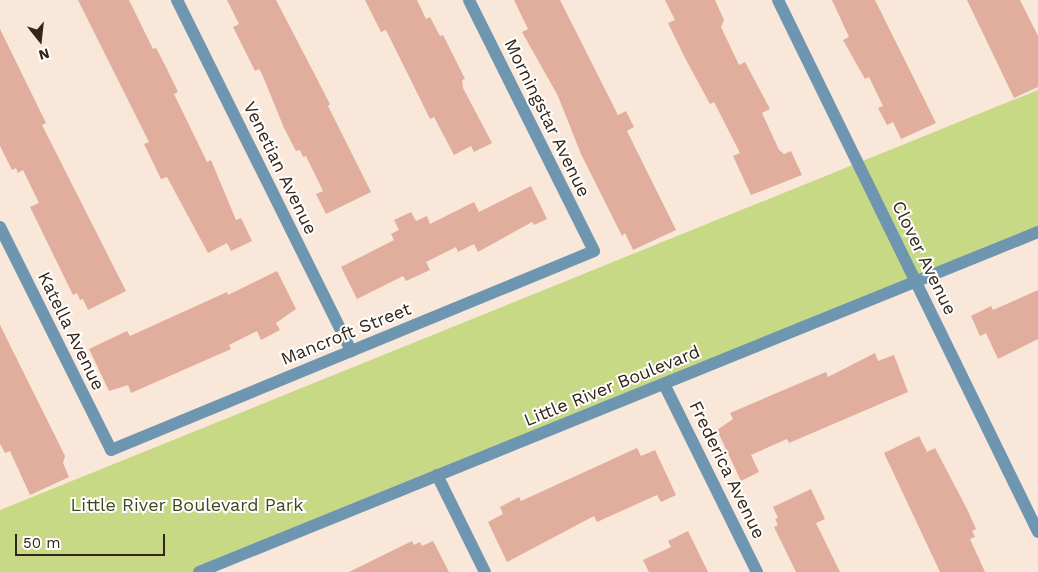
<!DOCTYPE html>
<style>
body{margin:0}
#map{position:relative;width:1038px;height:572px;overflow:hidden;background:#f9e7da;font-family:"Work Sans",sans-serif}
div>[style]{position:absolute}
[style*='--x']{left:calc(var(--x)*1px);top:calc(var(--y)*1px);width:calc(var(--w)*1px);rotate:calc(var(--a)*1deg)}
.green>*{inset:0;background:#c8d985}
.building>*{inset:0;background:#e1ad9d}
.minor>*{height:12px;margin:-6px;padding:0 6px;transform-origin:6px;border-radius:6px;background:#6e96b1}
.tertiary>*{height:12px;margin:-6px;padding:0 6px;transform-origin:6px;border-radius:6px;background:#6e96b1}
span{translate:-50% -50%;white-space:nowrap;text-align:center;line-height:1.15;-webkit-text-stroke:4px #fff;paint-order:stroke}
.street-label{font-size:18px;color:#352518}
.park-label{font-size:18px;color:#3f471c}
.north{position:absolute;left:15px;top:15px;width:50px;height:50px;-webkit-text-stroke:4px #fff;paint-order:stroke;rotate:164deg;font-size:14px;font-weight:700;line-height:20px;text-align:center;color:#352518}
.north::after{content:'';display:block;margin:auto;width:18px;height:22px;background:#352518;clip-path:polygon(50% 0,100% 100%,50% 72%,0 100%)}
.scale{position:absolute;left:15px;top:534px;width:150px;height:22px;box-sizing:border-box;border:2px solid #352518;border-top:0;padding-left:6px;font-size:15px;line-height:18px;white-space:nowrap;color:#352518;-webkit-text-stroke:4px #fff;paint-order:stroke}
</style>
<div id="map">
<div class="green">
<i style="clip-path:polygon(1038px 90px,1038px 232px,199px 572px,0 572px,0 510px)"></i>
</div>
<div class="building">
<i style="clip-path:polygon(78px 0,129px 0,153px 49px,156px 48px,166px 67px,178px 92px,174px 94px,207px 162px,211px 160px,236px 220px,241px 218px,252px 241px,231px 251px,227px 243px,208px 253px,167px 177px,161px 179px,144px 144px,149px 142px)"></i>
<i style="clip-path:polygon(227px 0,276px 0,330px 104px,328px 106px,371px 192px,326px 214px,316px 194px,323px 191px,306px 156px,303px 157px,300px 150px,296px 151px,284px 128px,262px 74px,259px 69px,255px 71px,233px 27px,239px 24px)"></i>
<i style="clip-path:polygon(365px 0,417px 0,426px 19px,430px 17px,440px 36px,443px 35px,465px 79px,462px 80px,463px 88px,492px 143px,474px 152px,471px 146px,454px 155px,434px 117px,430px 119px,386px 30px,381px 32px)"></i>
<i style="clip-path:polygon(514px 0,560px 0,618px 115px,626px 111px,634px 127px,627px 131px,676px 230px,633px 250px,625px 233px,622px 236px,581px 154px,558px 96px,522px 32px,528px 29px)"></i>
<i style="clip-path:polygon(665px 0,715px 0,724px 20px,721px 27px,739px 65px,745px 62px,770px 109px,762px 113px,779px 150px,784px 154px,791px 151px,802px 175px,751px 195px,733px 156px,740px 153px,714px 102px,710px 104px,685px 58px,668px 23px,675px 20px)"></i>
<i style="clip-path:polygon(832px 0,875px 0,936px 123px,901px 139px,893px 122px,887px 125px,878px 108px,883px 106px,869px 77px,865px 79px,843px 40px,849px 37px)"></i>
<i style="clip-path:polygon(967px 0,1020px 0,1038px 36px,1038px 87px,1014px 98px)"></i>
<i style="clip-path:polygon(0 29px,46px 123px,42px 125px,126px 291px,88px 310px,83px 299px,80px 300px,77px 293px,73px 295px,30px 207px,39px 203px,23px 170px,18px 173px,16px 168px,12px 170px,0 146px)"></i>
<i style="clip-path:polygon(531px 186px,547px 219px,534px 225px,532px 222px,478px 252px,474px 244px,458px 252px,456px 247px,426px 262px,430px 270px,406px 281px,403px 276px,357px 299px,341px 267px,394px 240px,391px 234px,399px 230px,394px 220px,411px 212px,416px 221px,427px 216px,430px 224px,474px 202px,479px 212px)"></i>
<i style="clip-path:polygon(277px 271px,296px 309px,276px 323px,280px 330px,261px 340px,257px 331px,229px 345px,231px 349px,131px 393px,128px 385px,109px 391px,89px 349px,127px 331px,130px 336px,227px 292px,228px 295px)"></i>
<i style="clip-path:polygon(1038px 290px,1038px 339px,998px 359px,986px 333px,980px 336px,971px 316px,991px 306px,993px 310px)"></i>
<i style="clip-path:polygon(0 325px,65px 456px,63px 463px,69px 477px,30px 495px,10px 451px,5px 453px,0 444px)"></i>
<i style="clip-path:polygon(875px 353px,878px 361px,894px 355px,908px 392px,789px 443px,787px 439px,751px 455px,759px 472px,741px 481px,717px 430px,733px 419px,730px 413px,826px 372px,828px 377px)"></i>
<i style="clip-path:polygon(919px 436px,927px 452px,935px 448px,967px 509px,976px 529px,972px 531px,975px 537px,970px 539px,985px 572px,940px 572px,884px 453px)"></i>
<i style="clip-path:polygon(637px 448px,641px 456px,655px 450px,676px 495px,661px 502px,657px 495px,597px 522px,594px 516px,507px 562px,488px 522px,503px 514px,500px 507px,519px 497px,521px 501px)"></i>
<i style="clip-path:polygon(811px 489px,825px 519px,816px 523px,840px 572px,796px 572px,774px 527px,778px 525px,775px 519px,778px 518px,773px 507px)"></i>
<i style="clip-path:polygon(688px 531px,708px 572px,649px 572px,643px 560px,671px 547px,668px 541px)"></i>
<i style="clip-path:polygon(412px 541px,414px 545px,420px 542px,422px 546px,433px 541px,449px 572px,349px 572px)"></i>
</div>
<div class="minor">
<i style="--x:177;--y:0;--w:392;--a:63.6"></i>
<i style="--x:778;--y:0;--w:592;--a:63.95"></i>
<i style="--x:0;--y:227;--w:249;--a:63.5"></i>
<i style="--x:111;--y:450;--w:522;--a:-22.39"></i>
<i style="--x:594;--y:251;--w:280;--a:-116.5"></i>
<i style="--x:664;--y:384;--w:210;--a:63.7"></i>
<i style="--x:437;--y:475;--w:108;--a:63.7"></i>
</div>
<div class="tertiary">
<i style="--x:199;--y:572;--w:905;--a:-22.06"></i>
</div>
<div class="street-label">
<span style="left:547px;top:118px;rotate:64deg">Morningstar Avenue</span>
<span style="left:280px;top:168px;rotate:64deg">Venetian Avenue</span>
<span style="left:924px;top:258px;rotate:64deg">Clover Avenue</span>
<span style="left:71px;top:331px;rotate:64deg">Katella Avenue</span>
<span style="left:346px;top:334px;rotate:-22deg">Mancroft Street</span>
<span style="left:612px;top:386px;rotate:-22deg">Little River Boulevard</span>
<span style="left:727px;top:470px;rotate:64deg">Frederica Avenue</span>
</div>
<div class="park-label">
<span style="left:187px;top:505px">Little River Boulevard Park</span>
</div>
<div class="north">N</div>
<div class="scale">50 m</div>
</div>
